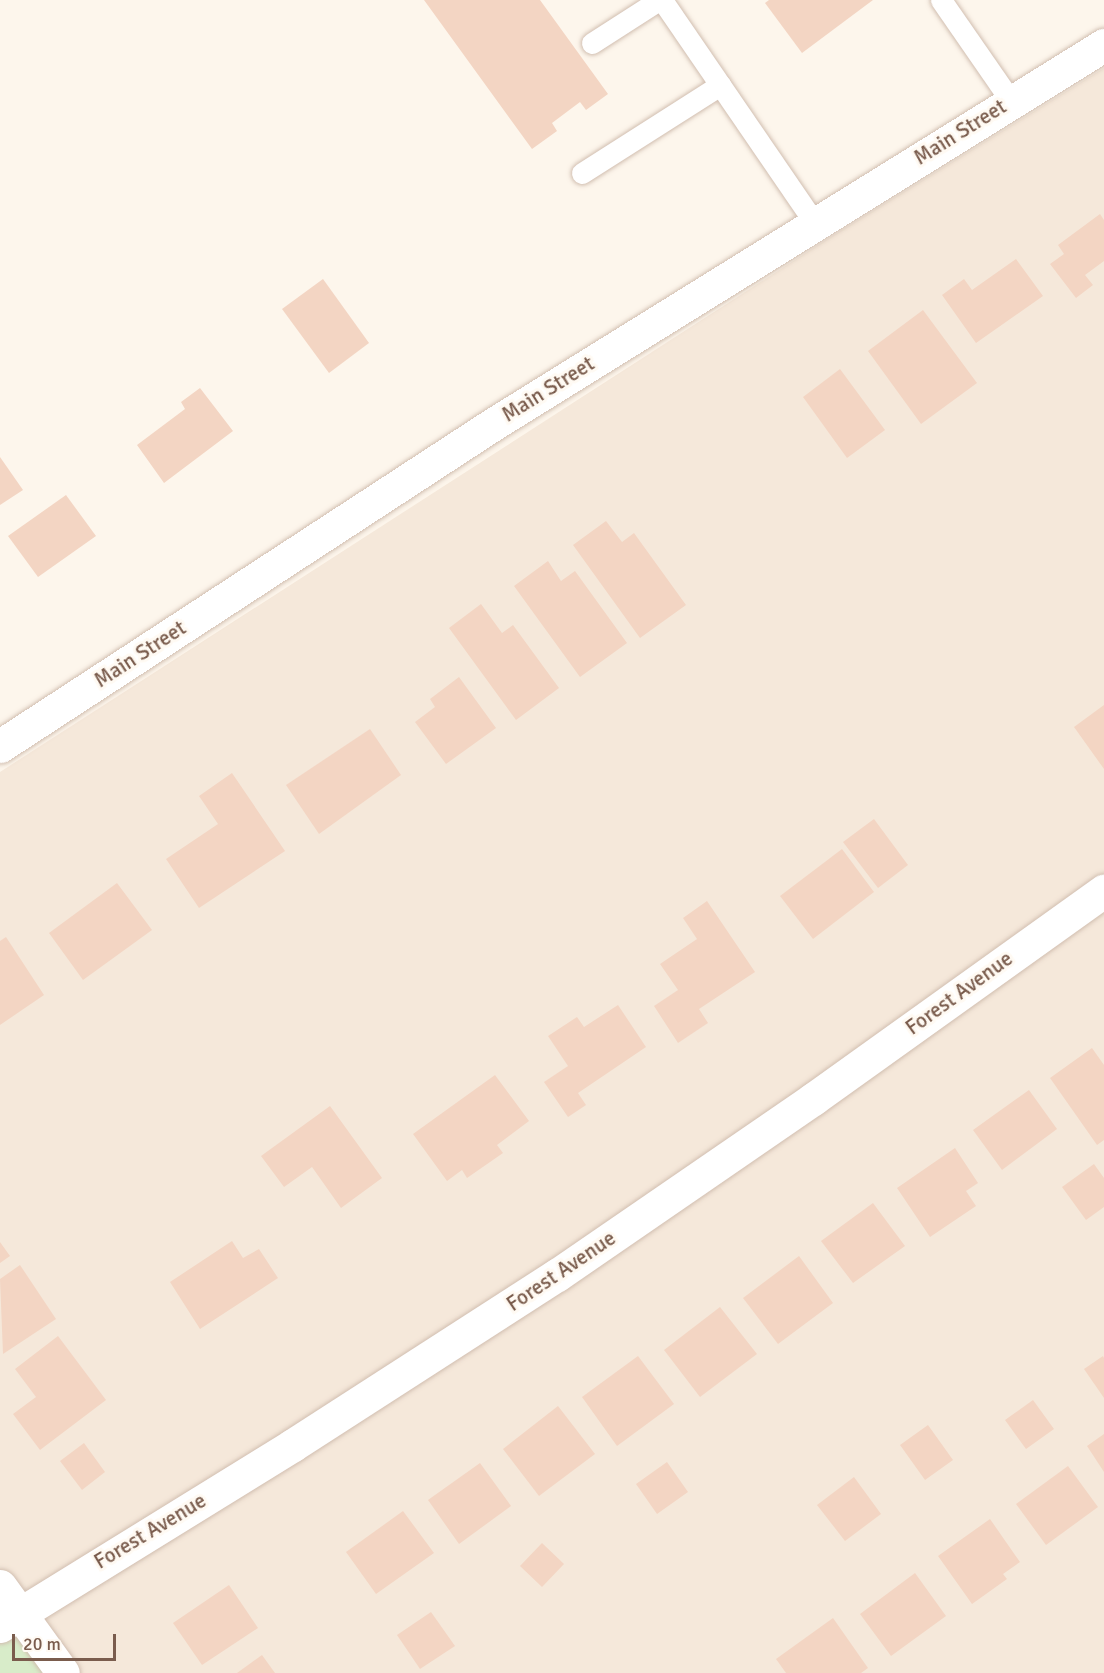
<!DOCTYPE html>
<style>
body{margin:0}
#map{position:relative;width:1104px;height:1673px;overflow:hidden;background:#fdf6ec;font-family:Signika,sans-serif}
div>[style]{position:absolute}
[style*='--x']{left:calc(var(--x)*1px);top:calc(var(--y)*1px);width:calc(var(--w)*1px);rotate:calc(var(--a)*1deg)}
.residential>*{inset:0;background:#f5e8da}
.green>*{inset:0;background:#d8ecc9}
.building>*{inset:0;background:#f3d5c3}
.roads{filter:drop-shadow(0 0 2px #d1beb0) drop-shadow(0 0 2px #d1beb0)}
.lane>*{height:21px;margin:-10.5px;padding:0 10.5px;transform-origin:10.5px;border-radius:10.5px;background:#fff}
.street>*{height:33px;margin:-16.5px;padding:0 16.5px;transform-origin:16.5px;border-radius:16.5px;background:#fff}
.secondary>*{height:33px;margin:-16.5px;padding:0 16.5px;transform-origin:16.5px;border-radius:16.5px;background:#fff}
span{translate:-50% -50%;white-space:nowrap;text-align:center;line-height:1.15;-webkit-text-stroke:6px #fffaf3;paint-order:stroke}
.street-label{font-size:21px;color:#7a5c4d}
.scale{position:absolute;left:12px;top:1634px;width:104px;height:27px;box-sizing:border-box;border:3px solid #7a5c4d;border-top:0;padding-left:8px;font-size:18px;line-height:21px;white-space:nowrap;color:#7a5c4d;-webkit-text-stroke:4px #fffaf3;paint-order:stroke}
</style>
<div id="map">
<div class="residential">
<i style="clip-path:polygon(1104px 68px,1104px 1673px,75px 1673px,0 1571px,0 772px,829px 238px)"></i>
</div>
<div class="green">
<i style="clip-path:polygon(12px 1630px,44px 1673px,0 1673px,0 1638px)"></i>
</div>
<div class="building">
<i style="clip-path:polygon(424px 0,540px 0,608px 94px,586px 110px,580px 102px,552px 123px,557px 131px,532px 149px)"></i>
<i style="clip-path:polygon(769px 0,873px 0,802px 53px,765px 3px)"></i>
<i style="clip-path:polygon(1100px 214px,1104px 220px,1104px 261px,1085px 275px,1093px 285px,1076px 298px,1050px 264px,1064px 254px,1058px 245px)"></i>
<i style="clip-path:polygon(1016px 259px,1043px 296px,976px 343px,942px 295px,964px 279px,972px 290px)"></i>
<i style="clip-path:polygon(323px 279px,369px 343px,329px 373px,282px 309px)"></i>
<i style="clip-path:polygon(923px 310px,977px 383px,921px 424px,868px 351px)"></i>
<i style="clip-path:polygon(840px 369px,885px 430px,847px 458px,803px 397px)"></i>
<i style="clip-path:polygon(200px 388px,233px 431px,164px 483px,137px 445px,185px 409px,181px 402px)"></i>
<i style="clip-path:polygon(0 457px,23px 490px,0 505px)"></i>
<i style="clip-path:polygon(66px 495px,96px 536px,38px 577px,8px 536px)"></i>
<i style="clip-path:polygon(606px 521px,622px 542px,634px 533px,686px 605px,640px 638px,573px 545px)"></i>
<i style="clip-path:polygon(548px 561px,561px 581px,575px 571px,627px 643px,580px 677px,514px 586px)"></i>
<i style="clip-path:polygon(481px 604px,502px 633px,513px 625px,559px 688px,516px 720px,449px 628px)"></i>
<i style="clip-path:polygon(459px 677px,496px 728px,446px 764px,415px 722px,435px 707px,430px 699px)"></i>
<i style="clip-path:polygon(1104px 705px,1104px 769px,1074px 727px)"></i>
<i style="clip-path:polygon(370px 729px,401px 775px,319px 834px,286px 785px)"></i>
<i style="clip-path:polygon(232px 773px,285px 851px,199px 908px,166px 859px,218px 824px,199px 796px)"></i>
<i style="clip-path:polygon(874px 819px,908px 865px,878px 888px,843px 842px)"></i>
<i style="clip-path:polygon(842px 849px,874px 892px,813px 939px,780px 896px)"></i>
<i style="clip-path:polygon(117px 883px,152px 930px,83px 980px,49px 933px)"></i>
<i style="clip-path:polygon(707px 901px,755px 972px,699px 1009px,708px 1023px,678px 1043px,654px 1006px,678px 990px,660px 964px,697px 939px,683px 918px)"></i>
<i style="clip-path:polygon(6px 937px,44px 995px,0 1025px,0 941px)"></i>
<i style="clip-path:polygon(618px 1005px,646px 1047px,578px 1093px,586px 1105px,568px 1117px,544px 1082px,568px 1066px,548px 1036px,577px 1017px,584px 1027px)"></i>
<i style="clip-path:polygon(1092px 1048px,1104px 1065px,1104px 1140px,1097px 1145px,1050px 1078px)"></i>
<i style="clip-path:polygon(495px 1075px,529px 1121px,497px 1145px,503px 1153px,467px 1178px,462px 1170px,447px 1181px,413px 1134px)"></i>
<i style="clip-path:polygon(1029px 1090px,1057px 1129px,1002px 1170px,973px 1130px)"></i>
<i style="clip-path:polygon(330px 1106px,382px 1178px,341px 1208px,312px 1167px,284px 1187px,261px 1156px)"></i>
<i style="clip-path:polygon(955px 1148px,978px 1183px,966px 1191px,976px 1206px,930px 1237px,897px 1188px)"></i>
<i style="clip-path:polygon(1094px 1164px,1104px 1178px,1104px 1207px,1086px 1220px,1062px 1187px)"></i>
<i style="clip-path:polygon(873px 1203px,905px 1246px,853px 1283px,821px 1241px)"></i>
<i style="clip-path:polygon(232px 1241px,243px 1258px,259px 1249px,278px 1278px,200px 1329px,170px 1282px)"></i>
<i style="clip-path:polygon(0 1242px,10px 1256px,0 1263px)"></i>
<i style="clip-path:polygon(799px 1256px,833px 1303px,778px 1344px,743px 1298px)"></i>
<i style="clip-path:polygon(20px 1265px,56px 1319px,3px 1354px,0 1279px)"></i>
<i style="clip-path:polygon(720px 1307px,757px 1354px,700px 1397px,664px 1350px)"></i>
<i style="clip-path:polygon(58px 1336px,106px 1400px,40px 1450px,13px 1414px,36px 1397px,15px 1369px)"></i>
<i style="clip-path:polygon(638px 1356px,674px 1404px,617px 1446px,582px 1397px)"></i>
<i style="clip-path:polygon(1103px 1356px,1104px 1358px,1104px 1398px,1084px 1369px)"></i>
<i style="clip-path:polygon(1033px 1400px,1054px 1429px,1026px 1449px,1005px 1420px)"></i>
<i style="clip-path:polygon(558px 1406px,595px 1454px,539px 1496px,503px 1449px)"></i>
<i style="clip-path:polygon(928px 1425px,953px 1460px,925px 1480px,900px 1445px)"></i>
<i style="clip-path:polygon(1104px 1434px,1104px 1472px,1087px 1446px)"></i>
<i style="clip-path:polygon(84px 1443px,105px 1472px,82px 1490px,60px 1461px)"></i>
<i style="clip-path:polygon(667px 1462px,688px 1492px,657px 1514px,636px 1484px)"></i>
<i style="clip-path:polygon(480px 1463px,511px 1506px,459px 1544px,428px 1500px)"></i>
<i style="clip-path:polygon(1068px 1466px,1098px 1507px,1046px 1545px,1016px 1504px)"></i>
<i style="clip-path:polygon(854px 1477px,881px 1514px,845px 1541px,817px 1505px)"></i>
<i style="clip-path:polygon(403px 1511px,434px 1553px,376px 1594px,346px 1552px)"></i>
<i style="clip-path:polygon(990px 1519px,1020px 1562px,1003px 1574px,1007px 1579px,972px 1604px,938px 1556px)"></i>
<i style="clip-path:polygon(542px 1543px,564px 1564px,542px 1587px,520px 1566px)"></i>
<i style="clip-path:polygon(915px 1573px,946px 1616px,891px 1656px,860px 1614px)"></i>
<i style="clip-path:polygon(229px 1585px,258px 1628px,202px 1665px,173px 1623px)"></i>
<i style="clip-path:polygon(431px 1612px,455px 1646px,420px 1669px,397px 1635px)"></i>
<i style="clip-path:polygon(833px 1618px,868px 1668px,861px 1673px,786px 1673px,776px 1659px)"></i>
<i style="clip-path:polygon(262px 1655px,275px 1673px,237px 1673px)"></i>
</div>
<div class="roads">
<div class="lane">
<i style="--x:662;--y:0;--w:269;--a:55.6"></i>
<i style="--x:941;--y:0;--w:123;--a:55.3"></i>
<i style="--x:592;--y:43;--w:80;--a:-32.7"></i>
<i style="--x:582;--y:173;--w:164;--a:-32.5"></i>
</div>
<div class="street">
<i style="--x:0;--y:1586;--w:107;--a:54.1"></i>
<i style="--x:0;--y:1626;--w:344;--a:-31.7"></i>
<i style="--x:293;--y:1445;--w:314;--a:-32.8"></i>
<i style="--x:557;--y:1275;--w:311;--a:-34.5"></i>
<i style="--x:813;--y:1099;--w:358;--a:-35.6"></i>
</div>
<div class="secondary">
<i style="--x:0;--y:746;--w:591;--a:-33.13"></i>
<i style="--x:495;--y:423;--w:717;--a:-31.83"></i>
</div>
</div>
<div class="street-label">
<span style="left:960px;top:132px;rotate:-32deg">Main Street</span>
<span style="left:548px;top:389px;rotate:-32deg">Main Street</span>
<span style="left:140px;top:654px;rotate:-33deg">Main Street</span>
<span style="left:959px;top:993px;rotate:-36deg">Forest Avenue</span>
<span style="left:561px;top:1271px;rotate:-34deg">Forest Avenue</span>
<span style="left:150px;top:1531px;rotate:-31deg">Forest Avenue</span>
</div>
<div class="scale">20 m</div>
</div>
